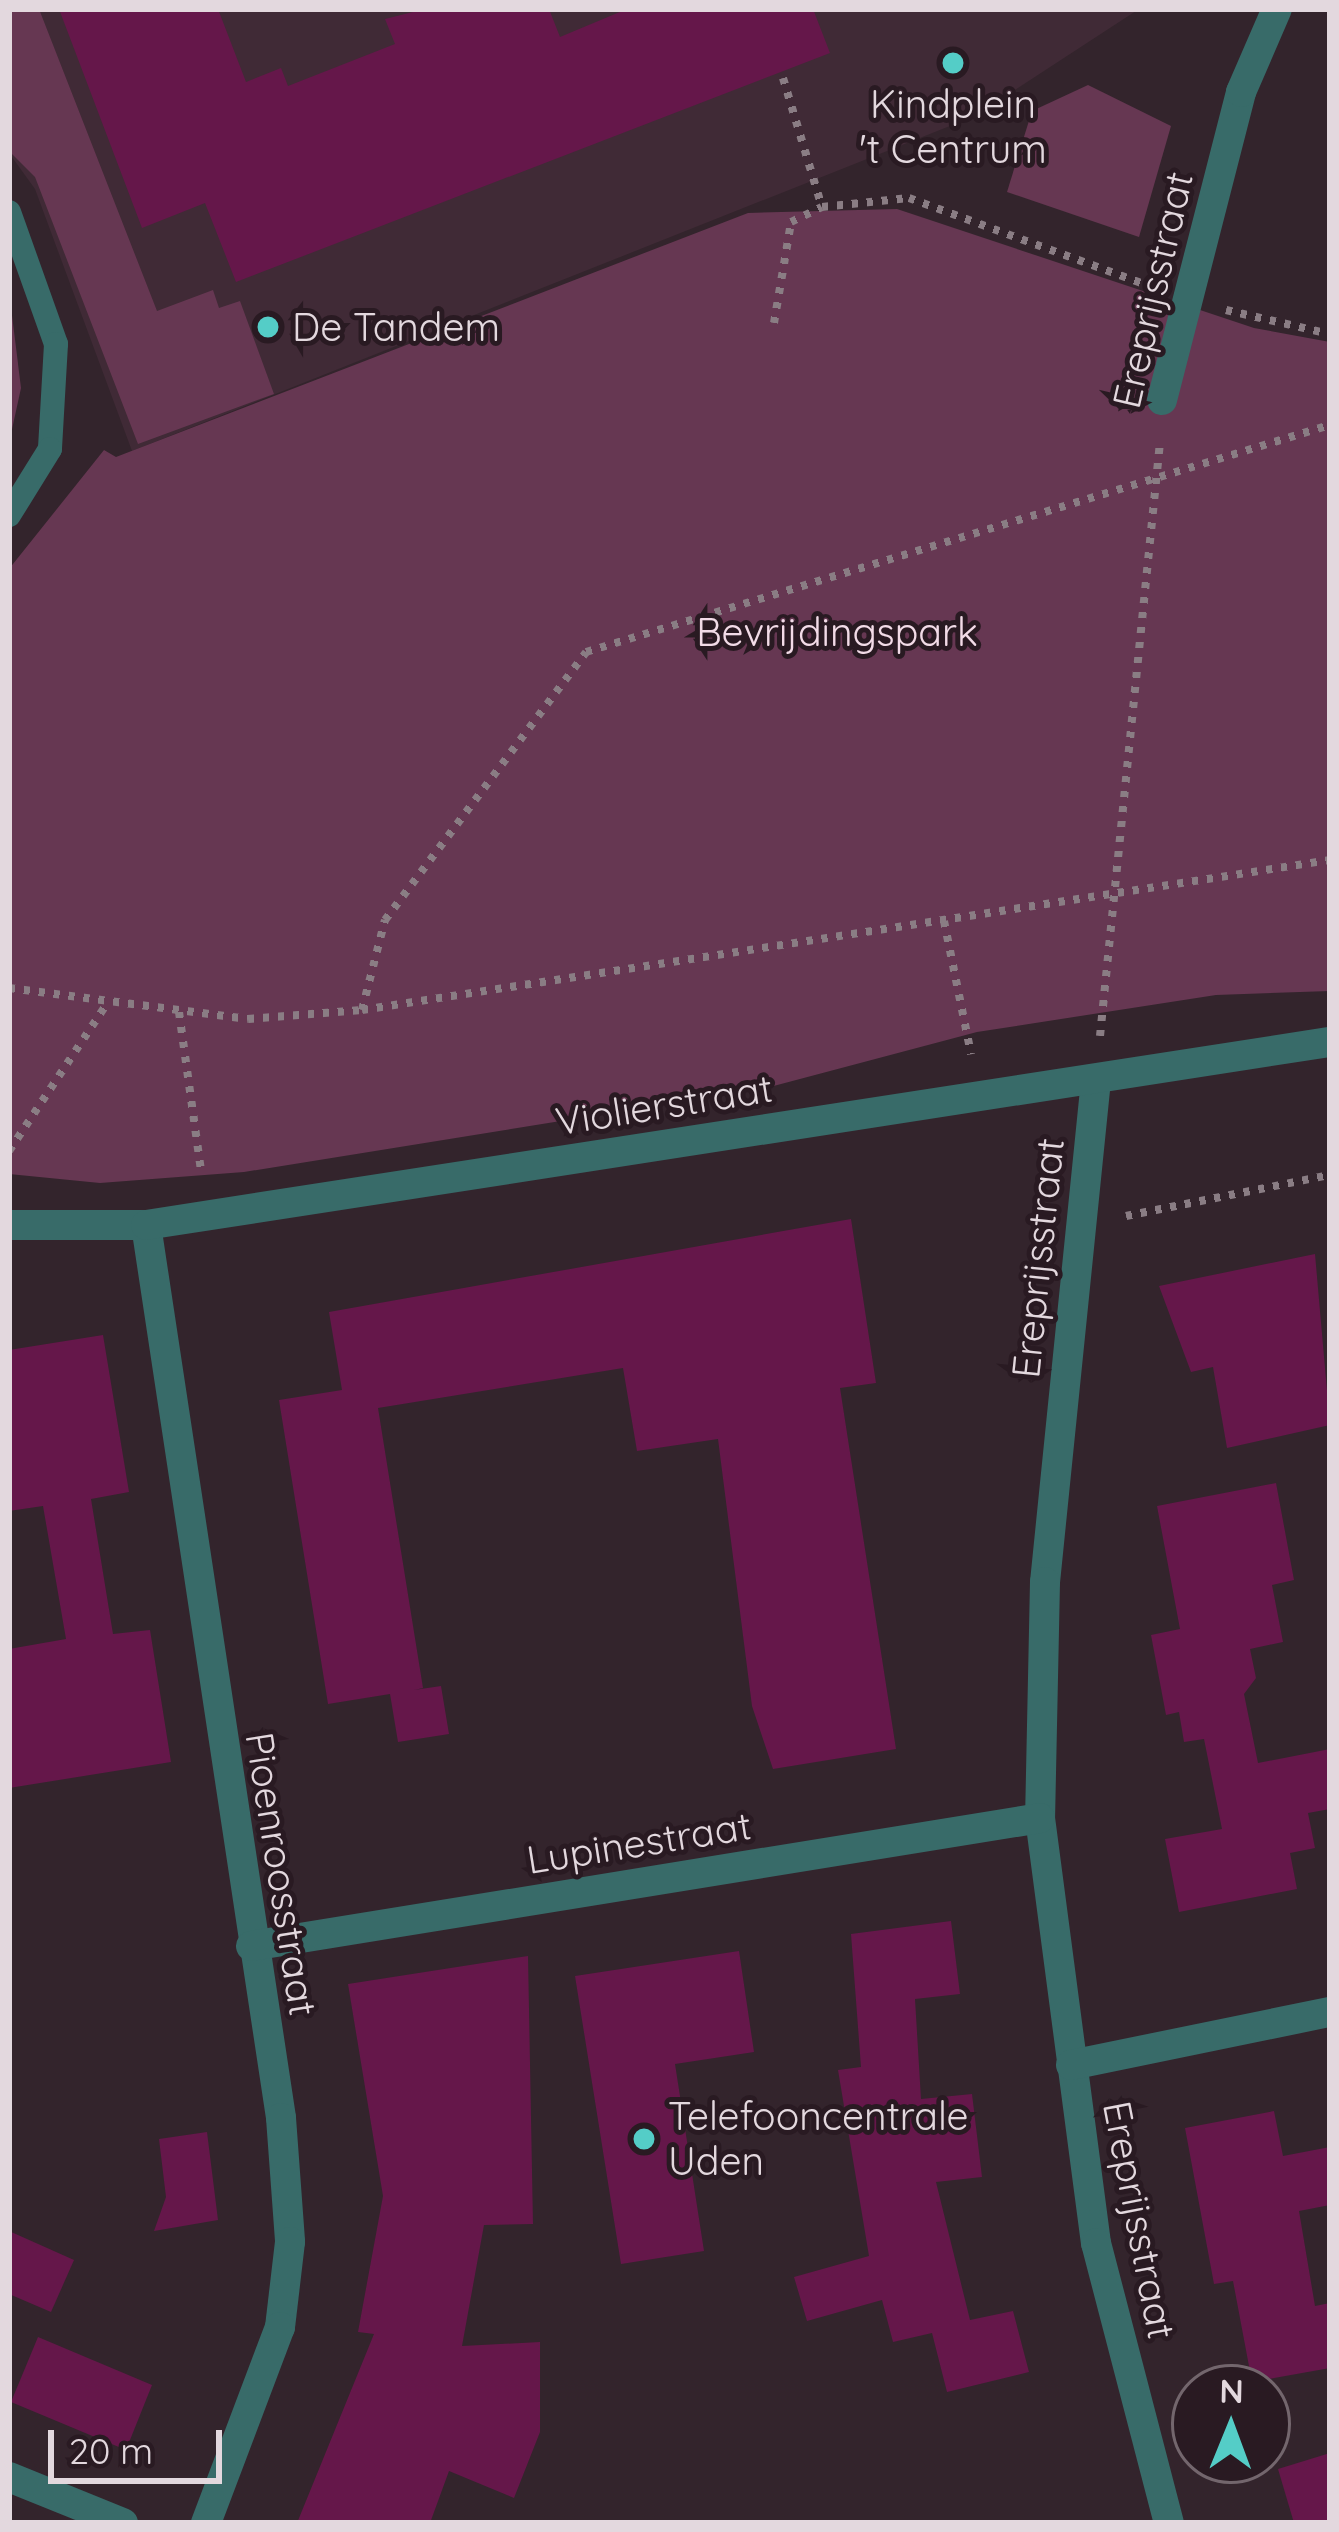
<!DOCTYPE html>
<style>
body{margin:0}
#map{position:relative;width:1339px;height:2532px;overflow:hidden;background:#33242c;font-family:Quicksand,sans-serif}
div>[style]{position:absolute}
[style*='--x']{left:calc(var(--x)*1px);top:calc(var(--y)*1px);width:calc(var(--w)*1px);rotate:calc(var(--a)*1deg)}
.built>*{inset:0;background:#402a36}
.green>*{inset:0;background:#663752}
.building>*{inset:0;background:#65174a}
.path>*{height:8px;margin-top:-4px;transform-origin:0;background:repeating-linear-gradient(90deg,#8a7d84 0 6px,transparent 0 15px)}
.service>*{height:24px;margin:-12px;padding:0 12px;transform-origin:12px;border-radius:12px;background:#386b69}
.minor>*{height:30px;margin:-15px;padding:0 15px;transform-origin:15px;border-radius:15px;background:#386b69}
.tertiary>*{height:30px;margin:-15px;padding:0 15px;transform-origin:15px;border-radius:15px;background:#386b69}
.dots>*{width:33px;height:33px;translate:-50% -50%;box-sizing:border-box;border:6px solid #291a22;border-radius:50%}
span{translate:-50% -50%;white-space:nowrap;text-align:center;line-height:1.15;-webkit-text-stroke:10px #291a22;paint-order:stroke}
.poi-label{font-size:39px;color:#e3d8de}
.left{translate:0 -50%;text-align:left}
.street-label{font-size:39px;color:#e3d8de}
.park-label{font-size:39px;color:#f2dbe7}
.frame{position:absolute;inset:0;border:12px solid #e3d8de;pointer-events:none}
.north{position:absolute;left:1171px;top:2364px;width:120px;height:120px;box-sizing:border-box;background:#291a22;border:3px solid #73666d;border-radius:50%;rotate:1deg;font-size:33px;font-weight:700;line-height:48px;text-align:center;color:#e3d8de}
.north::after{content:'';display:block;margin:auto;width:42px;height:54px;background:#54cdc7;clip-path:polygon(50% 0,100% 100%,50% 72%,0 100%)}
.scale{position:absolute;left:48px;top:2430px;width:174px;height:54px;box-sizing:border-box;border:6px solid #e3d8de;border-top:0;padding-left:15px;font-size:36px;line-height:42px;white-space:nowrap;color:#e3d8de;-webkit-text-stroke:9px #291a22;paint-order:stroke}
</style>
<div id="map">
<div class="built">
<i style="clip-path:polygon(9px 9px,1139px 9px,975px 116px,132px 451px,35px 189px,9px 153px)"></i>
</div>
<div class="green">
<i style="clip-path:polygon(9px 9px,39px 9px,157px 311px,213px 290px,219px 308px,240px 301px,274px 394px,138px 444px,35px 177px,9px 151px)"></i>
<i style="clip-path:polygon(1088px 85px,1171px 126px,1139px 237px,1007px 192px,1032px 111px)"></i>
<i style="clip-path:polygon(897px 209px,1254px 328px,1330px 342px,1330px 991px,1216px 995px,977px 1032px,766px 1088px,244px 1172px,100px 1183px,9px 1174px,9px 569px,104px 450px,116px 457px,748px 213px)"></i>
<i style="clip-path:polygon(9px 291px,21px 388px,9px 443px)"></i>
</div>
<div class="building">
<i style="clip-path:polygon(59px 9px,218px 9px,246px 82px,281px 68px,288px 86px,395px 44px,385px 19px,425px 9px,549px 9px,560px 37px,627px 9px,813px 9px,830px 53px,236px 282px,205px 203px,142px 228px)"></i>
<i style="clip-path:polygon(851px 1219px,876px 1383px,840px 1388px,896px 1749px,773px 1769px,752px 1706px,718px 1439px,637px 1451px,623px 1368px,378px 1408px,423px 1688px,414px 1690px,441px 1686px,449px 1734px,398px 1742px,390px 1694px,328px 1704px,279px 1400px,342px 1390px,329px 1312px)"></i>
<i style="clip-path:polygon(1315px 1254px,1330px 1425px,1227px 1448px,1213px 1367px,1191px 1372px,1159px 1286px)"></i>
<i style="clip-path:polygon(103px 1335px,129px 1492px,91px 1499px,113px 1634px,150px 1630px,171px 1762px,9px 1788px,9px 1649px,66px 1639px,43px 1506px,9px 1511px,9px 1350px)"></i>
<i style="clip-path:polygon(1276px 1483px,1294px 1580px,1272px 1585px,1283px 1642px,1250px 1649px,1256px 1678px,1244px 1694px,1258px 1763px,1330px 1749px,1330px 1809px,1308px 1813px,1315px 1848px,1290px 1853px,1297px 1889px,1179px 1912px,1165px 1839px,1222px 1829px,1204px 1739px,1184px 1742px,1179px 1712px,1166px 1715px,1151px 1635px,1180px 1629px,1157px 1506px)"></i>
<i style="clip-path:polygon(951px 1921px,960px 1994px,915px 1999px,921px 2099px,972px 2094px,982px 2177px,936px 2182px,970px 2320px,1013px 2311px,1029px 2372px,947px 2392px,932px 2333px,893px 2342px,882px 2300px,807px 2321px,794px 2277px,869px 2256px,838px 2070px,861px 2067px,851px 1934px)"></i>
<i style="clip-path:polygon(739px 1951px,754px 2052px,675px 2064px,704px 2251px,621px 2264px,575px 1976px)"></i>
<i style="clip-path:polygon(528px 1956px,533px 2224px,484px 2225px,462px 2346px,540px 2342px,540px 2432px,514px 2498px,449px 2471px,430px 2523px,297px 2523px,374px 2334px,358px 2332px,383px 2196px,348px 1984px)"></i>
<i style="clip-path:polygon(1274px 2111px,1283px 2156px,1330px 2147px,1330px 2205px,1299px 2211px,1315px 2306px,1330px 2303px,1330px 2368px,1252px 2382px,1233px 2281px,1214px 2284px,1185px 2128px)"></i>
<i style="clip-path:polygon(207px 2132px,218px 2220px,154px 2231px,166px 2197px,159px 2139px)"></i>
<i style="clip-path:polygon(9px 2231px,74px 2260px,51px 2312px,9px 2294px)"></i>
<i style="clip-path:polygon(38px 2337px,152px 2385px,126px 2450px,11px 2402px)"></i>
<i style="clip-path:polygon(1330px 2453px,1330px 2523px,1294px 2523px,1278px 2469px)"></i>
</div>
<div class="path">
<i style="--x:783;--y:78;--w:135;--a:73.2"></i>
<i style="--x:822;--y:207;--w:87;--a:-5.9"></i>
<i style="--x:909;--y:198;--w:256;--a:20.1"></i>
<i style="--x:1226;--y:310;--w:107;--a:13"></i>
<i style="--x:774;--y:323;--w:102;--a:-80.4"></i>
<i style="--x:791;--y:222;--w:34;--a:-26"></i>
<i style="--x:944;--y:921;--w:136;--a:78.5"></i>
<i style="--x:9;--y:988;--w:241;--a:7.4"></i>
<i style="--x:248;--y:1019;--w:114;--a:-4.5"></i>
<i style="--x:362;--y:1010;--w:980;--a:-8.81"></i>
<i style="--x:362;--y:1010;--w:93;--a:-75.7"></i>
<i style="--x:385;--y:920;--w:335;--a:-53.1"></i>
<i style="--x:586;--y:652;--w:778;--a:-16.97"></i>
<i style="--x:179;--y:1012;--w:161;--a:82.1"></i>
<i style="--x:1100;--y:1036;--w:597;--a:-84.23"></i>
<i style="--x:9;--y:1151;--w:179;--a:-56.4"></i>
<i style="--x:1126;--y:1216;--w:208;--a:-11.4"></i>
</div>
<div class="service">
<i style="--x:9;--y:212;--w:140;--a:70.4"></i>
<i style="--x:56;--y:344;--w:105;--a:93.3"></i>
<i style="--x:50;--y:449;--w:78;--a:121.8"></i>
</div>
<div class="minor">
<i style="--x:1162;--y:400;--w:318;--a:-75.6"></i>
<i style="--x:1241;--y:92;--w:90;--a:-66.6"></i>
<i style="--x:1096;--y:1080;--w:505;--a:95.8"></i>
<i style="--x:1045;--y:1582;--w:236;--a:91.2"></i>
<i style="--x:1040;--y:1818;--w:429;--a:82.5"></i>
<i style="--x:1096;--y:2243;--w:289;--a:75.4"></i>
<i style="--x:146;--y:1225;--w:903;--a:81.4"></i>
<i style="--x:281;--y:2118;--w:124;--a:85.8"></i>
<i style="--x:290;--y:2242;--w:86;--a:96.7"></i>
<i style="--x:280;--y:2327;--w:210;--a:110.7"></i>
<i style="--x:251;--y:1946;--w:799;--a:-9.21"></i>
<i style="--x:1071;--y:2065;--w:264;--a:-11.6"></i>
<i style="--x:9;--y:2477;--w:123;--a:22"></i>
</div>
<div class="tertiary">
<i style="--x:9;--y:1225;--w:137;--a:0"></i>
<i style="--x:146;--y:1225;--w:1198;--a:-8.79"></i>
</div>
<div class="dots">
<i style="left:953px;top:63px;background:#54cdc7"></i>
<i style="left:268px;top:327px;background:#54cdc7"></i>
<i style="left:644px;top:2139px;background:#54cdc7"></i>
</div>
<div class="poi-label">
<span style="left:953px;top:127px">Kindplein<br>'t Centrum</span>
<span class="left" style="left:292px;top:327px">De Tandem</span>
<span class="left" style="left:668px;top:2139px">Telefooncentrale<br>Uden</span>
</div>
<div class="street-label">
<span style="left:1153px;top:290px;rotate:-77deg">Ereprijsstraat</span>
<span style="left:664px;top:1105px;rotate:-9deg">Violierstraat</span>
<span style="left:1038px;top:1258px;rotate:-84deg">Ereprijsstraat</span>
<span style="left:639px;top:1843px;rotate:-9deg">Lupinestraat</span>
<span style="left:281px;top:1874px;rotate:81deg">Pioenroosstraat</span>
<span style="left:1139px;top:2220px;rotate:79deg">Ereprijsstraat</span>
</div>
<div class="park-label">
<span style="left:837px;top:632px">Bevrijdingspark</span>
</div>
<div class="frame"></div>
<div class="north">N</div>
<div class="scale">20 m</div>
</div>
